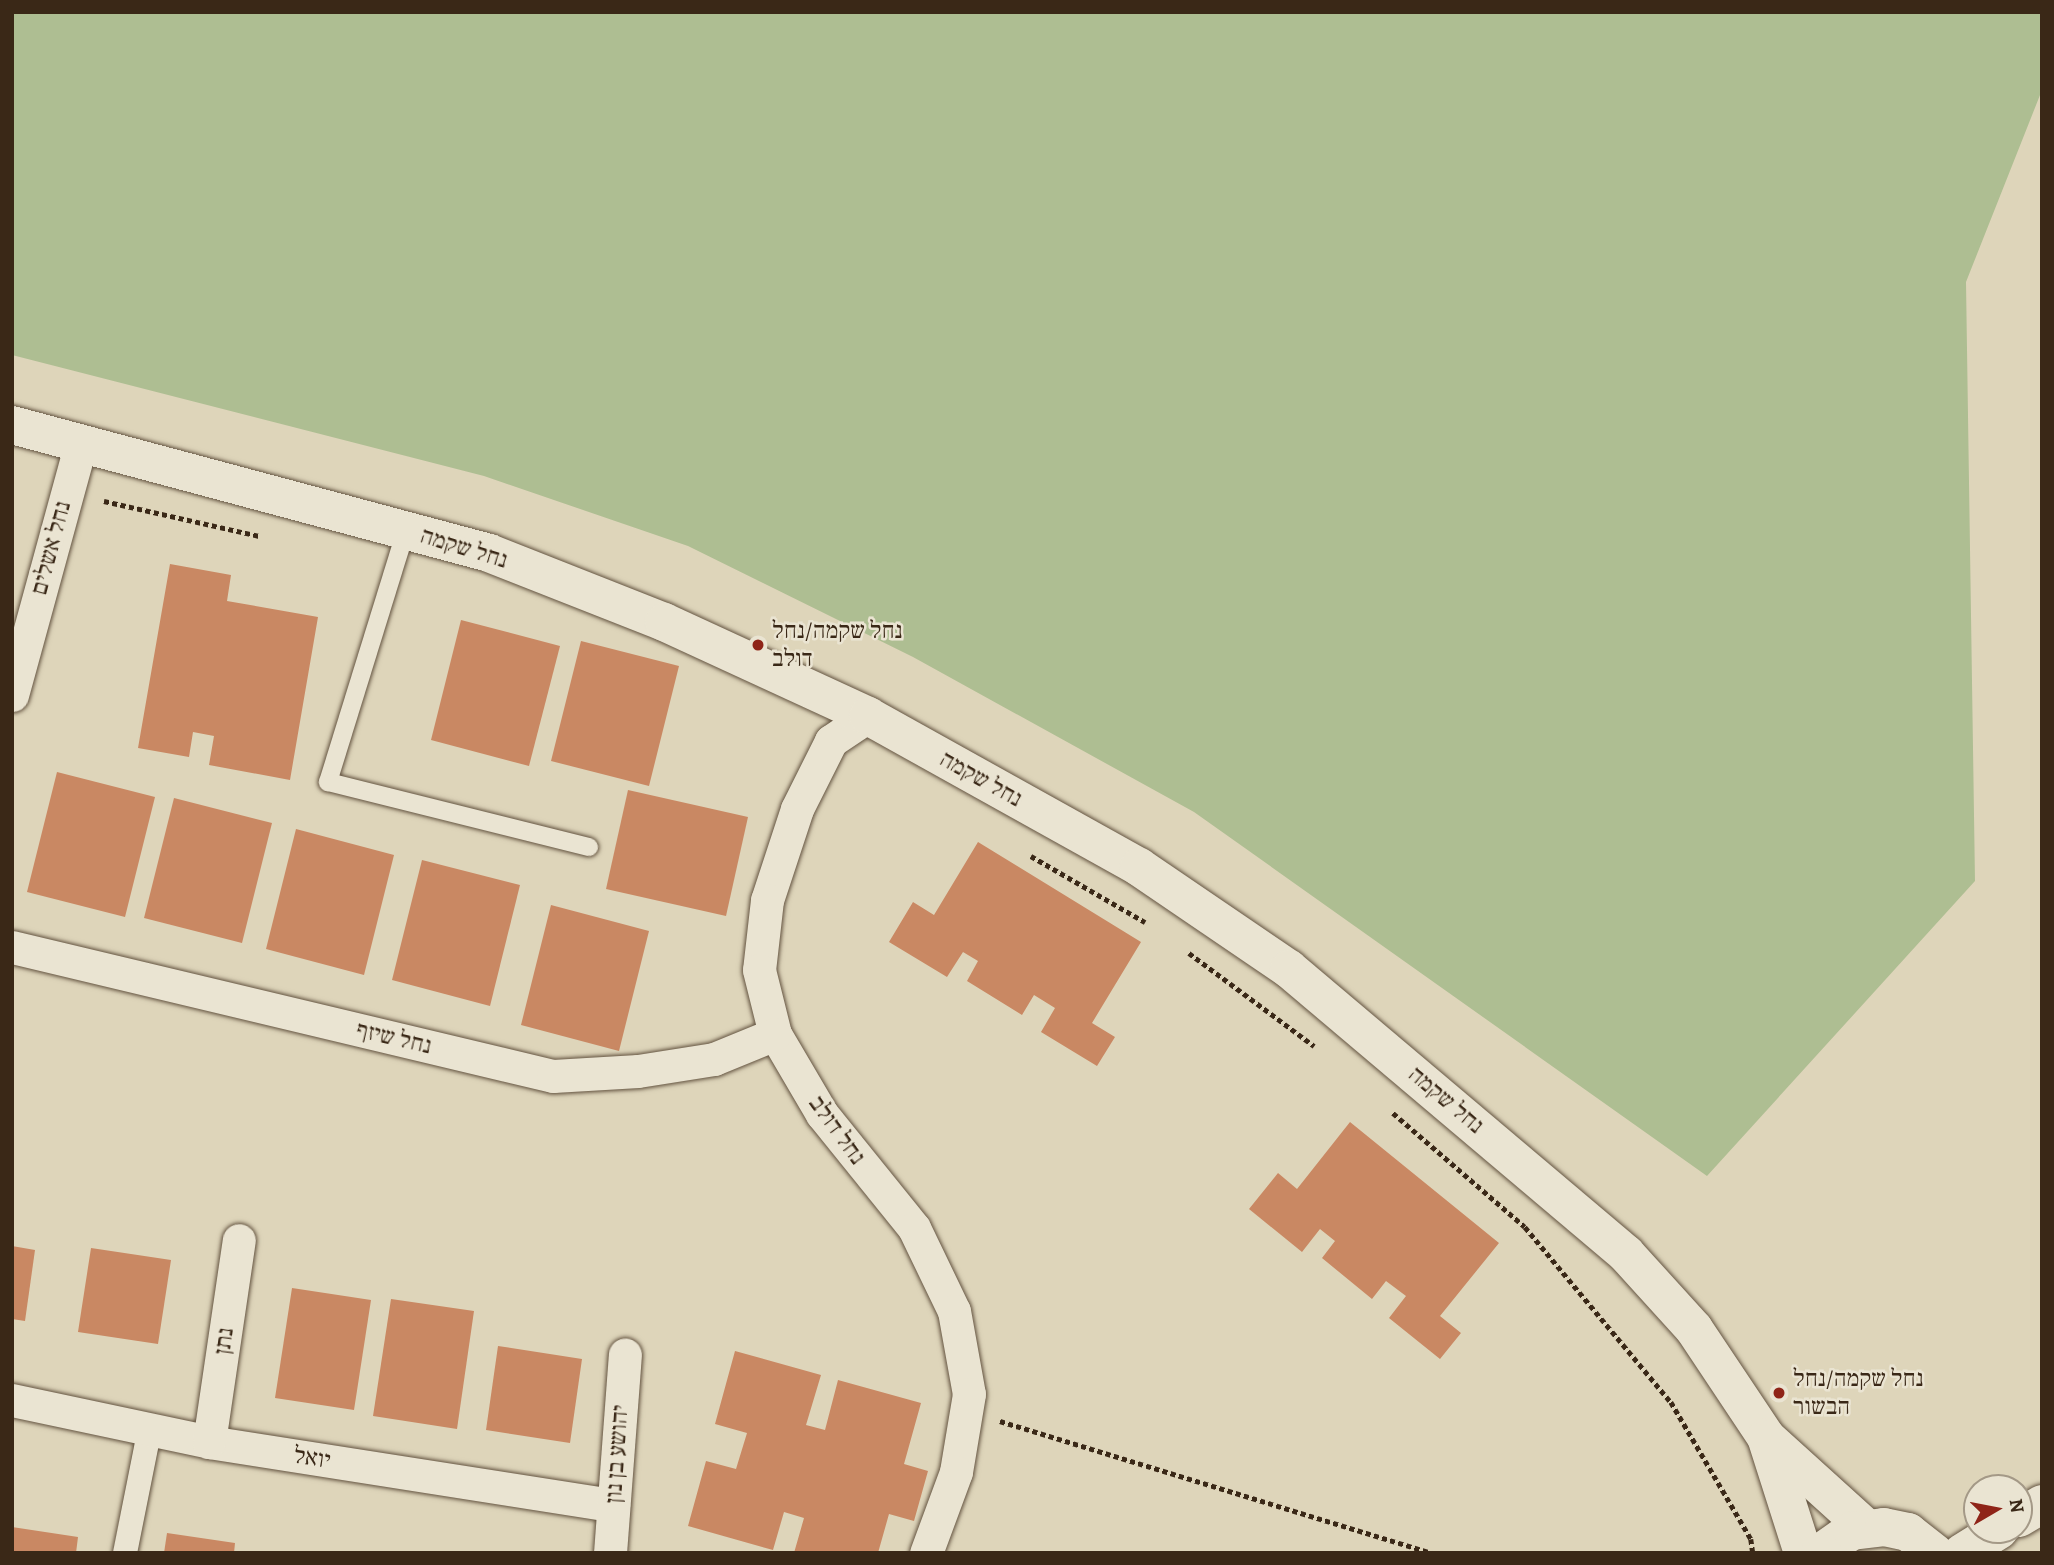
<!DOCTYPE html>
<meta charset="utf-8">
<style>
body{margin:0}
#map{position:relative;width:2054px;height:1565px;overflow:hidden;background:#ded5ba;font-family:Alegreya,"Frank Ruhl Libre",serif}
div>[style]{position:absolute}
[style*='--x']{left:calc(var(--x)*1px);top:calc(var(--y)*1px);width:calc(var(--w)*1px);rotate:calc(var(--a)*1deg)}
.green>*{inset:0;background:#aebe92}
.building>*{inset:0;background:#c98863}
.path>*{height:4.5px;margin-top:-2.25px;transform-origin:0;background:repeating-linear-gradient(90deg,#3a2817 0 5px,transparent 0 8.5px)}
.roads{filter:drop-shadow(0 0 2px #635340) drop-shadow(0 0 2px #635340)}
.service>*{height:18px;margin:-9px;padding:0 9px;transform-origin:9px;border-radius:9px;background:#eae4d2}
.pedestrian>*{height:24px;margin:-12px;padding:0 12px;transform-origin:12px;border-radius:12px;background:#eae4d2}
.minor>*{height:33px;margin:-16.5px;padding:0 16.5px;transform-origin:16.5px;border-radius:16.5px;background:#eae4d2}
.tertiary>*{height:38px;margin:-19px;padding:0 19px;transform-origin:19px;border-radius:19px;background:#eae4d2}
.dots>*{width:19px;height:19px;translate:-50% -50%;box-sizing:border-box;border:4px solid #eae4d2;border-radius:50%}
span{translate:-50% -50%;white-space:nowrap;text-align:center;line-height:1.15;-webkit-text-stroke:5px #eae4d2;paint-order:stroke}
.street-label{font-size:24px;color:#3a2817}
.poi-label{font-size:24px;color:#3a2817}
.left{translate:0 -50%;text-align:left}
.frame{position:absolute;inset:0;border:14px solid #3a2817;pointer-events:none}
.north{position:absolute;left:1963px;top:1474px;width:70px;height:70px;box-sizing:border-box;background:#eae4d2;border:2px solid #a49987;border-radius:50%;rotate:80deg;font-size:19px;font-weight:700;line-height:28px;text-align:center;color:#3a2817}
.north::after{content:'';display:block;margin:auto;width:24px;height:32px;background:#8f2418;clip-path:polygon(50% 0,100% 100%,50% 72%,0 100%)}
</style>
<div id="map">
<div class="green">
<i style="clip-path:polygon(12px 12px,2042px 12px,2042px 90px,1966px 282px,1975px 881px,1707px 1176px,1194px 812px,913px 657px,688px 546px,484px 476px,12px 355px)"></i>
</div>
<div class="building">
<i style="clip-path:polygon(170px 564px,231px 575px,227px 601px,318px 617px,290px 780px,209px 765px,214px 736px,193px 732px,189px 757px,138px 748px)"></i>
<i style="clip-path:polygon(461px 620px,560px 646px,529px 766px,431px 740px)"></i>
<i style="clip-path:polygon(581px 641px,679px 666px,649px 786px,551px 761px)"></i>
<i style="clip-path:polygon(57px 772px,155px 797px,125px 917px,27px 892px)"></i>
<i style="clip-path:polygon(628px 790px,748px 817px,726px 916px,606px 889px)"></i>
<i style="clip-path:polygon(174px 798px,272px 823px,242px 943px,144px 918px)"></i>
<i style="clip-path:polygon(296px 829px,394px 855px,364px 975px,266px 949px)"></i>
<i style="clip-path:polygon(978px 842px,1141px 942px,1092px 1023px,1115px 1037px,1097px 1066px,1041px 1032px,1055px 1008px,1034px 995px,1022px 1015px,967px 981px,978px 961px,963px 952px,947px 977px,889px 942px,913px 902px,934px 915px)"></i>
<i style="clip-path:polygon(422px 860px,520px 885px,490px 1006px,392px 980px)"></i>
<i style="clip-path:polygon(551px 905px,649px 931px,619px 1051px,521px 1025px)"></i>
<i style="clip-path:polygon(1350px 1122px,1499px 1243px,1440px 1316px,1461px 1333px,1440px 1359px,1389px 1318px,1406px 1296px,1386px 1281px,1372px 1299px,1322px 1258px,1335px 1241px,1320px 1229px,1302px 1252px,1249px 1209px,1278px 1173px,1297px 1189px)"></i>
<i style="clip-path:polygon(12px 1246px,35px 1250px,25px 1321px,12px 1319px)"></i>
<i style="clip-path:polygon(91px 1248px,171px 1260px,158px 1344px,78px 1332px)"></i>
<i style="clip-path:polygon(292px 1288px,371px 1300px,354px 1410px,275px 1398px)"></i>
<i style="clip-path:polygon(391px 1299px,474px 1311px,457px 1429px,373px 1416px)"></i>
<i style="clip-path:polygon(498px 1346px,582px 1359px,570px 1443px,486px 1430px)"></i>
<i style="clip-path:polygon(735px 1351px,821px 1375px,806px 1425px,825px 1430px,838px 1380px,921px 1403px,904px 1464px,928px 1471px,914px 1521px,889px 1514px,878px 1553px,794px 1553px,804px 1518px,784px 1512px,773px 1550px,688px 1526px,706px 1461px,736px 1469px,747px 1433px,715px 1424px)"></i>
<i style="clip-path:polygon(12px 1527px,78px 1537px,76px 1553px,12px 1553px)"></i>
<i style="clip-path:polygon(167px 1533px,235px 1543px,234px 1553px,164px 1553px)"></i>
</div>
<div class="path">
<i style="--x:104;--y:501;--w:159;--a:12.7"></i>
<i style="--x:1031;--y:856;--w:132;--a:30.1"></i>
<i style="--x:1189;--y:953;--w:156;--a:36.6"></i>
<i style="--x:1393;--y:1113;--w:174;--a:40.8"></i>
<i style="--x:1525;--y:1227;--w:228;--a:50.2"></i>
<i style="--x:1671;--y:1402;--w:159;--a:59.7"></i>
<i style="--x:1751;--y:1539;--w:14;--a:82"></i>
<i style="--x:1000;--y:1421;--w:453;--a:17"></i>
</div>
<div class="roads">
<div class="service">
<i style="--x:406;--y:530;--w:264;--a:107.2"></i>
<i style="--x:328;--y:782;--w:269;--a:14"></i>
</div>
<div class="pedestrian">
<i style="--x:125;--y:1553;--w:127;--a:-78.7"></i>
</div>
<div class="minor">
<i style="--x:12;--y:695;--w:262;--a:-74.7"></i>
<i style="--x:868;--y:716;--w:45;--a:146"></i>
<i style="--x:831;--y:741;--w:76;--a:116.6"></i>
<i style="--x:797;--y:809;--w:96;--a:108.2"></i>
<i style="--x:767;--y:900;--w:70;--a:96.5"></i>
<i style="--x:759;--y:970;--w:66;--a:76"></i>
<i style="--x:775;--y:1034;--w:93;--a:59.6"></i>
<i style="--x:822;--y:1114;--w:146;--a:51.1"></i>
<i style="--x:914;--y:1228;--w:92;--a:64.3"></i>
<i style="--x:954;--y:1311;--w:84;--a:79.8"></i>
<i style="--x:969;--y:1394;--w:79;--a:99.5"></i>
<i style="--x:956;--y:1472;--w:86;--a:110.3"></i>
<i style="--x:12;--y:947;--w:556;--a:13.41"></i>
<i style="--x:553;--y:1076;--w:85;--a:-3.4"></i>
<i style="--x:638;--y:1071;--w:77;--a:-9"></i>
<i style="--x:714;--y:1059;--w:66;--a:-22.3"></i>
<i style="--x:12;--y:1400;--w:201;--a:12"></i>
<i style="--x:209;--y:1442;--w:409;--a:8.9"></i>
<i style="--x:209;--y:1442;--w:204;--a:-81.6"></i>
<i style="--x:610;--y:1553;--w:199;--a:-85.7"></i>
</div>
<div class="tertiary">
<i style="--x:12;--y:425;--w:494;--a:15"></i>
<i style="--x:489;--y:553;--w:188;--a:21.5"></i>
<i style="--x:664;--y:622;--w:225;--a:24.7"></i>
<i style="--x:868;--y:716;--w:310;--a:29.1"></i>
<i style="--x:1139;--y:867;--w:181;--a:34.2"></i>
<i style="--x:1289;--y:969;--w:441;--a:40.2"></i>
<i style="--x:1626;--y:1254;--w:101;--a:47.8"></i>
<i style="--x:1694;--y:1329;--w:130;--a:56.3"></i>
<i style="--x:1766;--y:1437;--w:122;--a:72.3"></i>
<i style="--x:1768;--y:1439;--w:132;--a:42.2"></i>
<i style="--x:2019;--y:1518;--w:27;--a:-31"></i>
<i style="--x:1820;--y:1553;--w:39;--a:-35"></i>
<i style="--x:1852;--y:1531;--w:32;--a:-7"></i>
<i style="--x:1884;--y:1527;--w:25;--a:12"></i>
<i style="--x:1908;--y:1532;--w:34;--a:38"></i>
<i style="--x:1962;--y:1553;--w:44;--a:-31.9"></i>
</div>
</div>
<div class="dots">
<i style="left:758px;top:645px;background:#8f2418"></i>
<i style="left:1779px;top:1393px;background:#8f2418"></i>
</div>
<div class="street-label">
<span style="left:51px;top:548px;rotate:-75deg">נחל אשלים</span>
<span style="left:464px;top:548px;rotate:17deg">נחל שקמה</span>
<span style="left:981px;top:779px;rotate:29deg">נחל שקמה</span>
<span style="left:394px;top:1038px;rotate:13deg">נחל שיזף</span>
<span style="left:1446px;top:1100px;rotate:40deg">נחל שקמה</span>
<span style="left:837px;top:1130px;rotate:54deg">נחל דולב</span>
<span style="left:224px;top:1341px;rotate:-82deg">נתן</span>
<span style="left:617px;top:1454px;rotate:-86deg">יהושע בן נון</span>
<span style="left:312px;top:1458px;rotate:9deg">יואל</span>
</div>
<div class="poi-label">
<span class="left" style="left:772px;top:645px">נחל שקמה/נחל<br>דולב</span>
<span class="left" style="left:1793px;top:1393px">נחל שקמה/נחל<br>הבשור</span>
</div>
<div class="frame"></div>
<div class="north">N</div>
</div>
